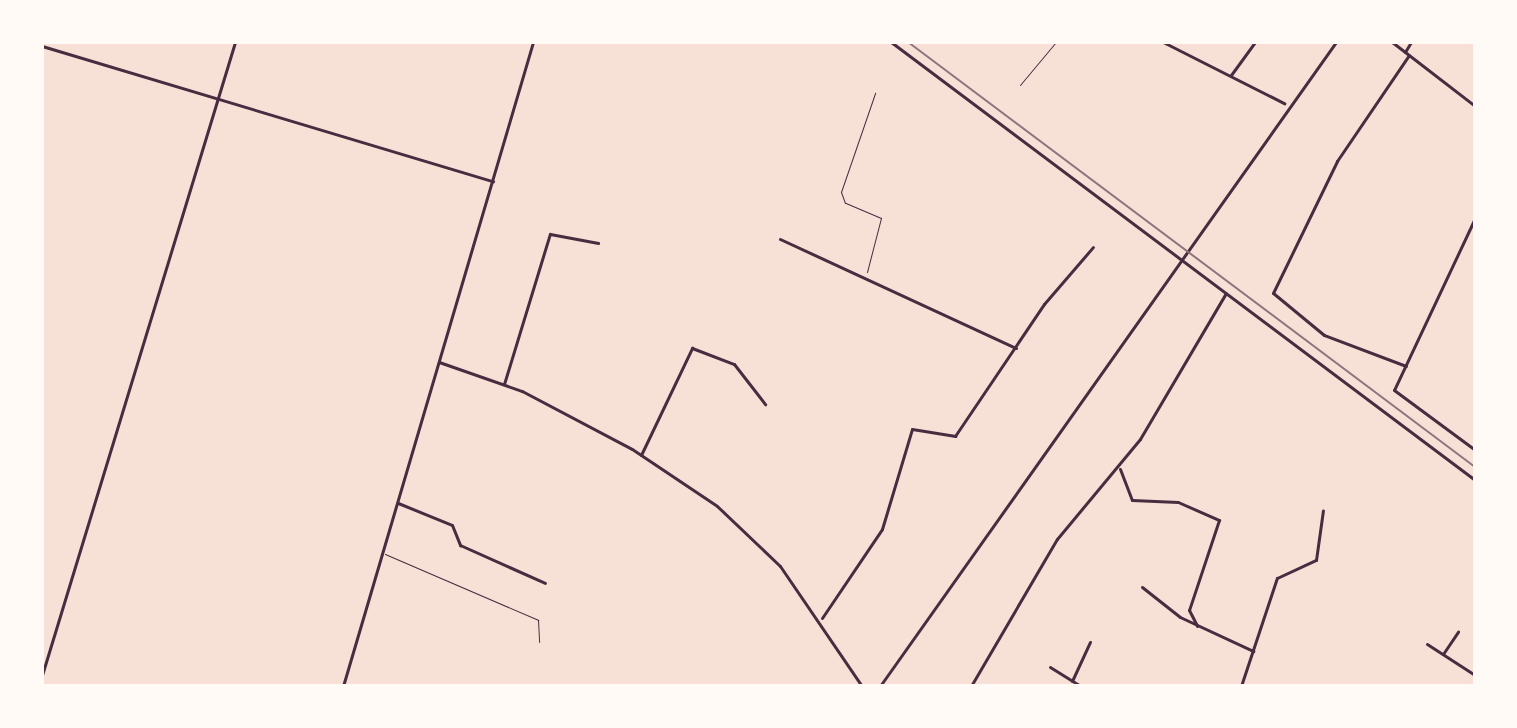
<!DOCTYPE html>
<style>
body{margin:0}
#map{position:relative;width:1517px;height:728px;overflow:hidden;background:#f7e1d7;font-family:"Source Sans 3",sans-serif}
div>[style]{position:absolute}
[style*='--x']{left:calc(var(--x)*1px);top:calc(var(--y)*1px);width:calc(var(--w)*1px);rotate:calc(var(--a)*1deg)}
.path>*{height:1px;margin:-0.5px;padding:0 0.5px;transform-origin:0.5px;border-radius:0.5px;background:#4a2c40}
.service>*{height:1px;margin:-0.5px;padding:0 0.5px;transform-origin:0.5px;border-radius:0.5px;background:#4a2c40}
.minor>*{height:3px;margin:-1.5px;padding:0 1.5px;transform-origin:1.5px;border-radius:1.5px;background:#4a2c40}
.rail>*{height:2px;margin:-1px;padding:0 1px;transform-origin:1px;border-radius:1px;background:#8f747c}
span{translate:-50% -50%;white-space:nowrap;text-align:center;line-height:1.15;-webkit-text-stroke:6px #fffaf5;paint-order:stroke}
.frame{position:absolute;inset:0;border:44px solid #fffaf5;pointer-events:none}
</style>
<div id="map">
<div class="path">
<i style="--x:867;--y:272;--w:56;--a:-75.5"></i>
<i style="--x:881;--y:218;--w:39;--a:-157"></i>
<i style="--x:845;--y:203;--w:12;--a:-110"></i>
<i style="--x:841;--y:192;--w:105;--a:-71"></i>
</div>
<div class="service">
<i style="--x:1020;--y:85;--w:56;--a:-50.1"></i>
<i style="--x:385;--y:554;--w:167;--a:23.3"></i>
<i style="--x:538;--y:620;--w:22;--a:87"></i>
</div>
<div class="minor">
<i style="--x:891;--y:42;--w:730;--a:36.87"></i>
<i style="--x:1163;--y:42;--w:136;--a:26.8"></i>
<i style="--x:1392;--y:42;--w:105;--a:37.6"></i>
<i style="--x:42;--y:46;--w:471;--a:16.7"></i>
<i style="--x:1405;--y:52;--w:12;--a:-59"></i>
<i style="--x:1231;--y:75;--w:41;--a:-54"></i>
<i style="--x:1475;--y:218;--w:190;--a:115.2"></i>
<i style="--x:1394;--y:390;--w:101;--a:36.5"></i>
<i style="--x:780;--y:239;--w:260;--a:24.8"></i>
<i style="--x:439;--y:362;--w:88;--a:19.3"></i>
<i style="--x:522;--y:391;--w:124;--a:27.8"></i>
<i style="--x:632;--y:449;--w:102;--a:33.8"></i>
<i style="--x:717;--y:506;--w:87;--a:43.6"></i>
<i style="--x:780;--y:566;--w:145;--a:55.7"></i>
<i style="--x:1406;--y:366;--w:88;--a:-159.3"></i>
<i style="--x:1324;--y:335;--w:66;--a:-140.5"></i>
<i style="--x:1273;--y:293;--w:147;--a:-64.1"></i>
<i style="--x:1337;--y:161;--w:128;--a:-55.8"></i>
<i style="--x:504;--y:384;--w:157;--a:-73"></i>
<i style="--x:550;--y:234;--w:49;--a:10.6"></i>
<i style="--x:641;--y:455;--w:119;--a:-64.5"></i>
<i style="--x:692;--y:348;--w:45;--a:20.9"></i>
<i style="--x:734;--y:364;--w:51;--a:52.2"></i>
<i style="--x:1120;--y:469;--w:33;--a:69"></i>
<i style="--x:1132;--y:500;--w:46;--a:2.5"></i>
<i style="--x:1178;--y:502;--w:45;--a:23.7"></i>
<i style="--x:1219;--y:520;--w:95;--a:108.4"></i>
<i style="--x:1189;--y:610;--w:18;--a:63"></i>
<i style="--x:398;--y:503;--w:58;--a:22.2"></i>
<i style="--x:452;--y:525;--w:22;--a:68"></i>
<i style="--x:460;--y:545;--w:93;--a:24.1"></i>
<i style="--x:1142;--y:587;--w:48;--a:38.3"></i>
<i style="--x:1180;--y:617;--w:81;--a:25"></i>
<i style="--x:822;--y:618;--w:107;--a:-56"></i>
<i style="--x:882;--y:529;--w:104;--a:-73.3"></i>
<i style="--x:912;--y:429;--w:44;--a:9.2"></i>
<i style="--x:955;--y:436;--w:159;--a:-56"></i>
<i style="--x:1044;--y:304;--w:75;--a:-49.3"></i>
<i style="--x:1427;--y:644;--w:57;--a:32.9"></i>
<i style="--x:1443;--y:654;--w:27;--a:-56"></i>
<i style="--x:1050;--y:667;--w:36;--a:32"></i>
<i style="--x:42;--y:675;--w:662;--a:-73.04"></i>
<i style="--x:1072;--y:681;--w:43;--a:-65.2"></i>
<i style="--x:343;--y:686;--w:671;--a:-73.56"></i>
<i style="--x:880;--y:686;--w:789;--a:-54.7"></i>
<i style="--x:971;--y:686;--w:170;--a:-59.7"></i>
<i style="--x:1057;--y:539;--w:130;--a:-50.3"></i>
<i style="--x:1140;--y:439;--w:169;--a:-59.5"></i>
<i style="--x:1241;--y:686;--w:114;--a:-71.6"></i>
<i style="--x:1277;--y:578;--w:43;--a:-24.8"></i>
<i style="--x:1316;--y:560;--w:50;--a:-82"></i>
</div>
<div class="rail">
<i style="--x:908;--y:42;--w:709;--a:36.85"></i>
</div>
<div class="frame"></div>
</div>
